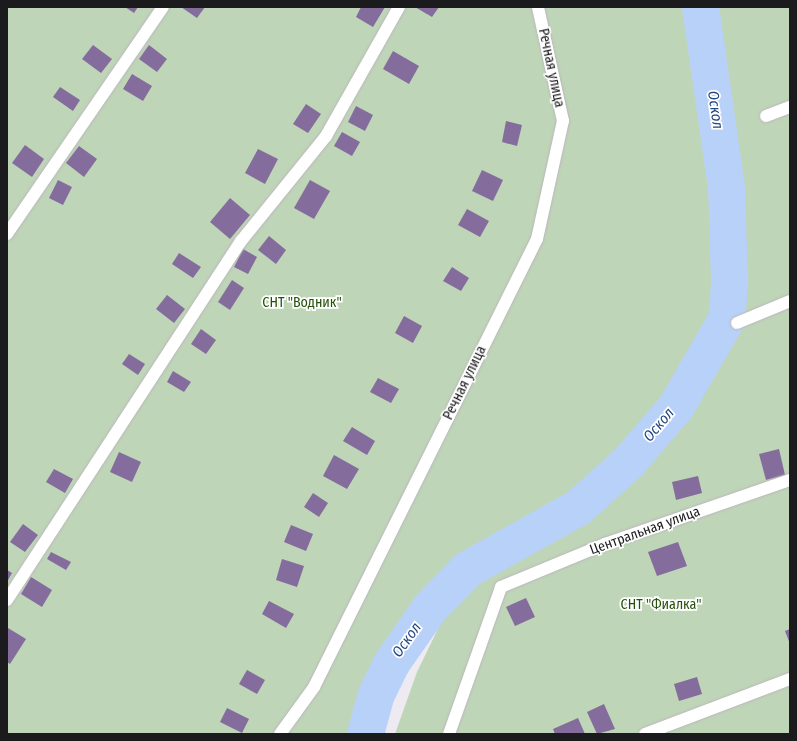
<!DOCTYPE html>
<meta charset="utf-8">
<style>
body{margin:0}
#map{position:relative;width:797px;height:741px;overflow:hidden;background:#eeeaf2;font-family:"Fira Sans Condensed",sans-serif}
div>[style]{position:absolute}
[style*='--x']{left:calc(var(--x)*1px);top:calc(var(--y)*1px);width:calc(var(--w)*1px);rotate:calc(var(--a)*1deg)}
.green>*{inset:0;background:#bfd5b7}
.river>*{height:37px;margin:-18.5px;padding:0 18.5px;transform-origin:18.5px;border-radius:18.5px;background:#b8d1f8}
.building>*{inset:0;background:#846c9c}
.roads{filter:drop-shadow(0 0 1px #bab6bd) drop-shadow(0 0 1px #bab6bd)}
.lane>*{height:12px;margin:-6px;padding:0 6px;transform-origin:6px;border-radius:6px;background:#fff}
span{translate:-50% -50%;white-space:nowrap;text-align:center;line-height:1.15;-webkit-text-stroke:3.5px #fff;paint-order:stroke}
.street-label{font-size:14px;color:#1b1a1c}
.park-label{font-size:14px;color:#25500b}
.water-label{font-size:15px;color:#234681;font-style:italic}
.frame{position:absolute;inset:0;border:8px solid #1b1a1c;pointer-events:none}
</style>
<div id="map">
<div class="green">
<i style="clip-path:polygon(7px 7px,687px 7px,715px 186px,715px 282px,709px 315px,697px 342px,663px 397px,617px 452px,571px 493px,530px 519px,457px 555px,421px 596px,380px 652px,351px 734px,7px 734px)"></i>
<i style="clip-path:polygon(700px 7px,790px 7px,790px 734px,395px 734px,417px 672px,467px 569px,578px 507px,628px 462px,676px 406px,726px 319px,729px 281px,726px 187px)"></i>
</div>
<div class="river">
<i style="--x:365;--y:734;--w:39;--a:-75"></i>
<i style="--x:375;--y:696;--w:37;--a:-64"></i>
<i style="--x:391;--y:663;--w:68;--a:-55.1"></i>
<i style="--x:430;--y:607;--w:53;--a:-45.8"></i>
<i style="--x:467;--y:569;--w:127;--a:-29.2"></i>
<i style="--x:578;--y:507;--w:67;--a:-42"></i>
<i style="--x:628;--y:462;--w:74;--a:-49.4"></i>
<i style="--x:676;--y:406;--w:100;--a:-60.1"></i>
<i style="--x:726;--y:319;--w:38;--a:-85"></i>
<i style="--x:729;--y:281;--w:94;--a:-91.8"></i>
<i style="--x:726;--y:187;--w:182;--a:-98.2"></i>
</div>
<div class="building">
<i style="clip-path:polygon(125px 7px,138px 7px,134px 13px)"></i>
<i style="clip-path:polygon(181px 7px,205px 7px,197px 18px)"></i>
<i style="clip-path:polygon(361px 7px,385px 7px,373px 27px,356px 17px)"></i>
<i style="clip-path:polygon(415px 7px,439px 7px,432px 17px)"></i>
<i style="clip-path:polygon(93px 45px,112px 59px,101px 73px,82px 59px)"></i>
<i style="clip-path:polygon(149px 45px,167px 59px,157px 72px,139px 59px)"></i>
<i style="clip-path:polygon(393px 51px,419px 66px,409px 84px,383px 69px)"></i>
<i style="clip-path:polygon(132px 74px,152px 86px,143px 101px,123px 89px)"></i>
<i style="clip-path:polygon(60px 87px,80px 100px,73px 111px,53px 97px)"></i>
<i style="clip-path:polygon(306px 104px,321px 114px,308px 133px,293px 124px)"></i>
<i style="clip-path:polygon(356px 106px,373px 115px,365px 131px,348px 122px)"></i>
<i style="clip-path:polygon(506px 121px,522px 125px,517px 146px,502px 142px)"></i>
<i style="clip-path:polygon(342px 132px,360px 142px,352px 156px,334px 146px)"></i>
<i style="clip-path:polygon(25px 145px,44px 159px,32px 177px,12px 163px)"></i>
<i style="clip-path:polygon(79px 146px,97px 159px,84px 177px,66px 163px)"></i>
<i style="clip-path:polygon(258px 149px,278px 159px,265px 184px,245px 173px)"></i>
<i style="clip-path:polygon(482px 170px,503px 180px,493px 201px,472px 191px)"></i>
<i style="clip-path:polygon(58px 180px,72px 187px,63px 205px,49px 198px)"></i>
<i style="clip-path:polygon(310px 180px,330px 191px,314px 219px,294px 208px)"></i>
<i style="clip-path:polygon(230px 198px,250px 215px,230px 239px,210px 222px)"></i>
<i style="clip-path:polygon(467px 209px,489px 221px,480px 237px,458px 225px)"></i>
<i style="clip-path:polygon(269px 236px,286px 250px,276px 264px,258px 250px)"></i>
<i style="clip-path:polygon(243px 249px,257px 257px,248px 274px,234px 267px)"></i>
<i style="clip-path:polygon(179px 253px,201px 267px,193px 278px,172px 264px)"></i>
<i style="clip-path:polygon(452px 267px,469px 278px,461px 291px,443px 281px)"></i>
<i style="clip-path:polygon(232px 280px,244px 288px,230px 310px,218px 302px)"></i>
<i style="clip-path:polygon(167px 295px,185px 309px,174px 323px,156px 309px)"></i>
<i style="clip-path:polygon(404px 316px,422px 326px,413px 343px,395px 333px)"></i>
<i style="clip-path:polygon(201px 329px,216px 340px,206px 354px,191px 344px)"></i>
<i style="clip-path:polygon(129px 354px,145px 364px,138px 375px,122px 364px)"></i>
<i style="clip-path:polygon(173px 371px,191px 382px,184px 392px,167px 382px)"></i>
<i style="clip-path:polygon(378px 378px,399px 389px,391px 403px,370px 392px)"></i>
<i style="clip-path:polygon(352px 427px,375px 441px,367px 455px,343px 441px)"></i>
<i style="clip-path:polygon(779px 449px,785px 475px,766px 480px,759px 454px)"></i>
<i style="clip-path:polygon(119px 452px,141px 462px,132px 482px,110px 472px)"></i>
<i style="clip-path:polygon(334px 455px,359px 469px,347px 489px,323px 476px)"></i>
<i style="clip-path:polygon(54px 469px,73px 479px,65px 493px,46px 482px)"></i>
<i style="clip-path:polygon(698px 476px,702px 493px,676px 500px,672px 482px)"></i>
<i style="clip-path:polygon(313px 493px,328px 503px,319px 517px,304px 507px)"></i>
<i style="clip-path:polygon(23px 524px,38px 535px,25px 552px,10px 542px)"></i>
<i style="clip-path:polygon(291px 525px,313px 534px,306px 551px,284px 542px)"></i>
<i style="clip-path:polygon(678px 542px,687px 566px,657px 576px,648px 552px)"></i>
<i style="clip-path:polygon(51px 552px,71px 562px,66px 570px,47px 559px)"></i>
<i style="clip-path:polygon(282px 559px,304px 566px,297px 587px,276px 580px)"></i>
<i style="clip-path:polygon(7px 570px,12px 573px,7px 582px)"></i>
<i style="clip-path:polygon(31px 577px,52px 590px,42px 607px,21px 594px)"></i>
<i style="clip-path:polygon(526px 598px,535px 617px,515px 626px,506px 607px)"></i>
<i style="clip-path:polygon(269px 601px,294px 614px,286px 628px,262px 614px)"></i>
<i style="clip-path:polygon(8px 628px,26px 639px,10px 664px,7px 662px)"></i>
<i style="clip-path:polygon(790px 629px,790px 644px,785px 631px)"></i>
<i style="clip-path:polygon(247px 670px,265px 680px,257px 694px,239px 684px)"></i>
<i style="clip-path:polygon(697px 677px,702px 694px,679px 701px,674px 684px)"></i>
<i style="clip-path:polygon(604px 704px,615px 729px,597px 734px,587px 712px)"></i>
<i style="clip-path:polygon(227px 708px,249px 719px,242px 733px,220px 722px)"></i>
<i style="clip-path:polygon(578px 718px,585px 734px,555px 734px,553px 729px)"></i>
</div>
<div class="roads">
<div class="lane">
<i style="--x:766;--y:116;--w:26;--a:-21"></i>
<i style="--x:7;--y:234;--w:275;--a:-55.5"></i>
<i style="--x:737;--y:323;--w:57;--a:-22.5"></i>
<i style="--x:7;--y:600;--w:429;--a:-56.9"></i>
<i style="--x:241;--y:241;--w:135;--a:-51"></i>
<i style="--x:326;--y:136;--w:148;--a:-60.5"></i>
<i style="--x:280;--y:734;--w:58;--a:-54.1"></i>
<i style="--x:314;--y:687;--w:500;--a:-63.54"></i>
<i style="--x:537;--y:239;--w:121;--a:-77.6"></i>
<i style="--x:563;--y:121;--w:117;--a:-102.4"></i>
<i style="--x:449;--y:734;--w:156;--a:-70.5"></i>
<i style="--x:501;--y:587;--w:113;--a:-22.5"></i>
<i style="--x:605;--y:544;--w:196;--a:-19.1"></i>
<i style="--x:645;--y:734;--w:155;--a:-20.8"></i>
</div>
</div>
<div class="street-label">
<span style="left:551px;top:68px;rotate:78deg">Речная улица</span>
<span style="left:465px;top:383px;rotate:-64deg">Речная улица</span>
<span style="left:645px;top:531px;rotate:-20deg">Центральная улица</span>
</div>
<div class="park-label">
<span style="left:302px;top:303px">СНТ "Водник"</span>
<span style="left:661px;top:605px">СНТ "Фиалка"</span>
</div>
<div class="water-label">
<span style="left:715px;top:110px;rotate:82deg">Оскол</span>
<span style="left:659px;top:425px;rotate:-50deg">Оскол</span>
<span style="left:407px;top:640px;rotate:-55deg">Оскол</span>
</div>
<div class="frame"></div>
</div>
